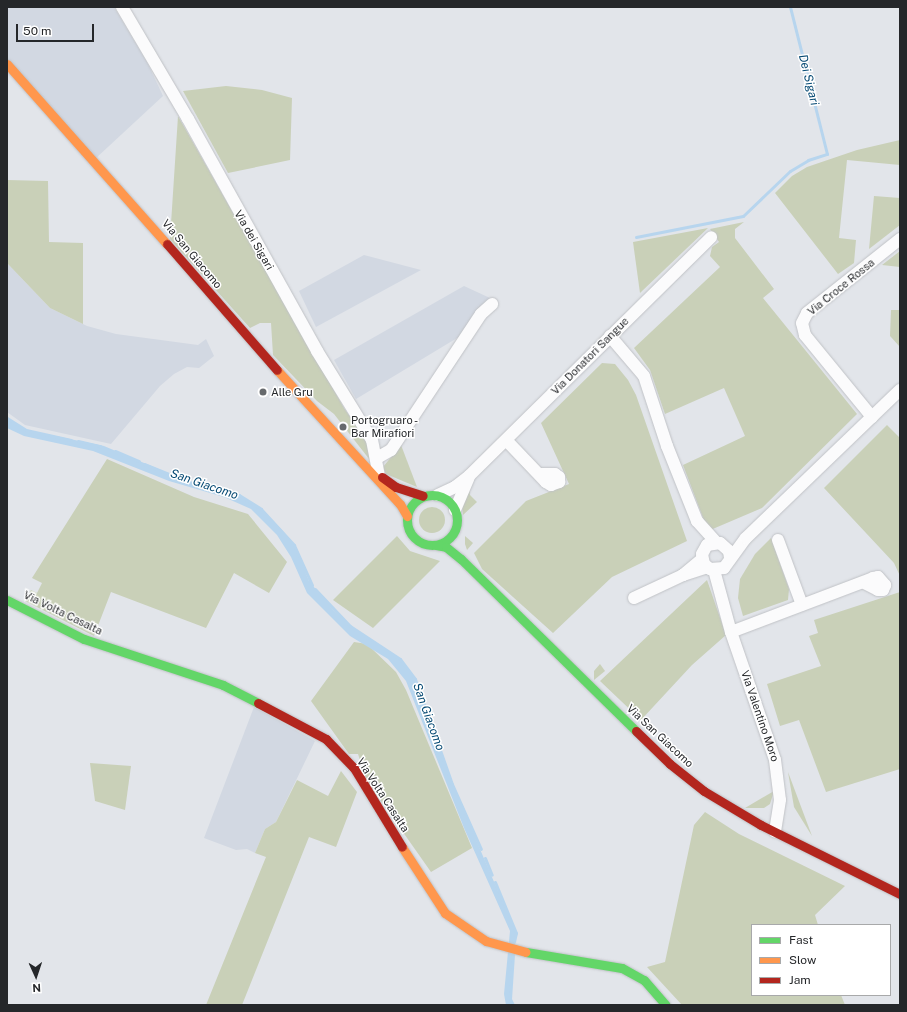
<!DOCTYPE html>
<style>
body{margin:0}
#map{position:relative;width:907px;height:1012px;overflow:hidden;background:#e2e5ea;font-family:"Public Sans",sans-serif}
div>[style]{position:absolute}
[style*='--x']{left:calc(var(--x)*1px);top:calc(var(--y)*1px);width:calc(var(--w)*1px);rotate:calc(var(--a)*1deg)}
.built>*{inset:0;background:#d2d8e2}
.green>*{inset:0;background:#c9d0b8}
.round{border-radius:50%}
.water>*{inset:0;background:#b7d5ee}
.stream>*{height:3px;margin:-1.5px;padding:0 1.5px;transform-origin:1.5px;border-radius:1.5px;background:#b7d5ee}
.roads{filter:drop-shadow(0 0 1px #c0c2c6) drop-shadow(0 0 1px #c0c2c6)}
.street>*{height:12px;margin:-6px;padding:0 6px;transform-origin:6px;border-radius:6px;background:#fbfbfc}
.fast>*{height:9px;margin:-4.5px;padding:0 4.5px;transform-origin:4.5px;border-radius:4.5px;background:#63d668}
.fast>.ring{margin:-4.5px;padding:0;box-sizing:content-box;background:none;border:9px solid #63d668;border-radius:50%}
.slow>*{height:9px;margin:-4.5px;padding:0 4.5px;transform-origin:4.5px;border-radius:4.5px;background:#ff974d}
.jam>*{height:9px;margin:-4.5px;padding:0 4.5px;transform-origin:4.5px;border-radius:4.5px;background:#b3261e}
.dots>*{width:11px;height:11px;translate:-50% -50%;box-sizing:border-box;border:2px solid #fff;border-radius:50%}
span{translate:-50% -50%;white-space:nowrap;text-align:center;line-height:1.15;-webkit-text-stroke:3px #fff;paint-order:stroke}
.street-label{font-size:11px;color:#25272a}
.poi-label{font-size:11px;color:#25272a}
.left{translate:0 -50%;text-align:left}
.water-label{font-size:12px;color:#064a74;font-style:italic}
.frame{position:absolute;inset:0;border:8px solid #25272a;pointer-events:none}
.legend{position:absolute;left:751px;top:924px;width:140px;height:72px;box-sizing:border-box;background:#fff;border:1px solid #a8a9aa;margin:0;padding:5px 7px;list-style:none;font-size:12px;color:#25272a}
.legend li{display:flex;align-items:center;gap:8px;height:20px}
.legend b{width:20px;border:1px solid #a8a9aa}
.north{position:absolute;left:16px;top:956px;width:40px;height:40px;-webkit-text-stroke:3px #fff;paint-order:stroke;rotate:177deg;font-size:11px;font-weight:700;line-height:16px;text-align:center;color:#25272a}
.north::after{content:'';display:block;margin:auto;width:14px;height:18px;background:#25272a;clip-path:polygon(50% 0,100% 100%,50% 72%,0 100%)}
.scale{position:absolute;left:16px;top:24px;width:78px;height:18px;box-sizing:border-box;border:2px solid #25272a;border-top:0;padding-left:5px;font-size:12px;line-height:14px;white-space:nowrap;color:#25272a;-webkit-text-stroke:3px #fff;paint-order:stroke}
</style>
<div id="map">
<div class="built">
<i style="clip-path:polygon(7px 7px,114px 7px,148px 64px,163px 96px,95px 159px,7px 59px)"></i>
<i style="clip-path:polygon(364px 255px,421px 270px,316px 327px,299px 291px)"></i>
<i style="clip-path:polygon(7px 263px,50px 308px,87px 326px,116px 334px,198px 345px,206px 339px,214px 356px,199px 368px,187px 367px,174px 374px,160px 386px,111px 444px,25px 425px,7px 412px)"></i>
<i style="clip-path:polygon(464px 286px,490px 298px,462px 335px,356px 399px,334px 360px)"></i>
<i style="clip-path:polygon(254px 707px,315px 741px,276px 822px,265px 829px,255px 853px,247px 849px,236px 850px,204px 838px)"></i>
</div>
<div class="green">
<i style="clip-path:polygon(226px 86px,262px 90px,292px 98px,290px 160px,228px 173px,183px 91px)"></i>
<i style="clip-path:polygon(178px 116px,344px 408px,368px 443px,373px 464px,334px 414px,317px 401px,273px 355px,271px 323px,260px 323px,250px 328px,170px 239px)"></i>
<i style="clip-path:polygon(900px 140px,900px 165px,847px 160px,839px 238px,856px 240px,854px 263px,838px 274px,775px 193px,792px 176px,807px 167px,857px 150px)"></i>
<i style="clip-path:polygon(7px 180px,48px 181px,49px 242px,83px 243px,83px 324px,50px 308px,7px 263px)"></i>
<i style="clip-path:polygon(874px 196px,900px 198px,900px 225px,869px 249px)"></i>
<i style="clip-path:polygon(744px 222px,735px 229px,735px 238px,774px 289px,763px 298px,857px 414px,762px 508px,708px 531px,683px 465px,745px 436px,724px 388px,665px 414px,650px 370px,634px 348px,720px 267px,710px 256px,712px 247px,719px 242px,710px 229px)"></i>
<i style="clip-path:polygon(708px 228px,640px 293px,633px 242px)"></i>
<i style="clip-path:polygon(900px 251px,900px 267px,882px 265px)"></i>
<i style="clip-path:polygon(891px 310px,900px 310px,900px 347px,890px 336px)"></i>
<i style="clip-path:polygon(602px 363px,615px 364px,628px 380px,636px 395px,687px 541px,612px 577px,553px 633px,482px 569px,474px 553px,526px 501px,569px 484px,541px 423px)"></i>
<i style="clip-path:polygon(887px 425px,900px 438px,900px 576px,894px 563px,824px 488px)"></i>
<i style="clip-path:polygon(401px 445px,417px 487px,386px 474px,383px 467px)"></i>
<i style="clip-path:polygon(107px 459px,194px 497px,248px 514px,287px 562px,269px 593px,234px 573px,206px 628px,111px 592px,94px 636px,25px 601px,31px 590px,37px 593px,42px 583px,32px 578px)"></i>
<i style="clip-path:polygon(469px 489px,470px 495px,477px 502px,463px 515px,462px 506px)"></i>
<i class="round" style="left:419px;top:507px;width:26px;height:26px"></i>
<i style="clip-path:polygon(397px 536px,410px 551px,440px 561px,373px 628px,333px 600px)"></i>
<i style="clip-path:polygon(465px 536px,473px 543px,467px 550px,465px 544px)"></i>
<i style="clip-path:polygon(771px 538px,789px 589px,788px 600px,743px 616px,738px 598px,740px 579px,755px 554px)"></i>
<i style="clip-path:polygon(707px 580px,726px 635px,692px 665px,641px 720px,600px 681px)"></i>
<i style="clip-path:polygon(900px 592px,900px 769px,826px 792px,799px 720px,780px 726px,767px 684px,821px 666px,809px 636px,818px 633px,814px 620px)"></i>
<i style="clip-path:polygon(354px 642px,367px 644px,396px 672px,406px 690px,472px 848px,431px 872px,367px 781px,358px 754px,349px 754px,311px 701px)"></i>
<i style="clip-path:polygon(600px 664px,605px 671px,594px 680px,594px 671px)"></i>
<i style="clip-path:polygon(90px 763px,131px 766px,125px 810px,95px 801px)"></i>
<i style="clip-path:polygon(341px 771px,357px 792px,336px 847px,309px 837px,242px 1005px,206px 1005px,266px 857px,255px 853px,265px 829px,276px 822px,297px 780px,328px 796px)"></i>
<i style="clip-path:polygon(788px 772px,812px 836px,794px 807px)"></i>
<i style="clip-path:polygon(774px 791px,770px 804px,764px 808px,745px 808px)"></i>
<i style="clip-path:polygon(705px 812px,739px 834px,845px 886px,815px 915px,818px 925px,752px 925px,752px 995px,841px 995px,845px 1005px,682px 1005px,647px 967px,665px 962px,694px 825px)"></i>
</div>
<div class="water">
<i style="clip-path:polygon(7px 418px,26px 430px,104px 446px,189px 482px,239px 495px,261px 509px,282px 530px,294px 545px,309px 581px,333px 610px,350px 626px,400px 659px,415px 679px,452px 784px,516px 933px,510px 999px,513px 1005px,506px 1005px,504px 994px,510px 931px,464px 828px,406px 681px,388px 659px,350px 636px,307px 593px,291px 557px,277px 535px,251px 509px,224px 497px,169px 481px,93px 451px,24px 436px,7px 428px)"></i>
</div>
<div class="stream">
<i style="--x:636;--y:237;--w:109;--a:-11.1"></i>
<i style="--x:743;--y:216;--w:65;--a:-43.8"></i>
<i style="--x:790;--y:171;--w:21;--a:-31"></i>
<i style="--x:808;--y:160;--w:20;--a:-18"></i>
<i style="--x:827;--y:154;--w:152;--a:-104.1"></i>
<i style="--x:7;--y:418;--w:22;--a:32"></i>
<i style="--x:26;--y:430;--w:46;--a:12.5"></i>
<i style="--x:78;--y:441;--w:23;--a:13"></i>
<i style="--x:115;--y:451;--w:26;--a:23"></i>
<i style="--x:144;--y:464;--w:48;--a:21.8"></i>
<i style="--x:189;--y:482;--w:52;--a:14.6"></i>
<i style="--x:239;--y:495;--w:26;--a:32"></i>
<i style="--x:261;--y:509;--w:49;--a:47.5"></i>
<i style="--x:294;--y:545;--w:44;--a:65.8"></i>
<i style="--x:315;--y:589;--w:51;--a:46.6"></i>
<i style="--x:350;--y:626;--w:60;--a:33.4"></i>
<i style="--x:400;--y:659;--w:25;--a:53"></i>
<i style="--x:415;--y:679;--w:111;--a:70.6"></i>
<i style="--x:452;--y:784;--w:71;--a:66"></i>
<i style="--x:485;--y:858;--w:18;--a:68"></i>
<i style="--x:495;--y:882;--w:55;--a:67.6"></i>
<i style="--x:516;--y:933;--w:9;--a:103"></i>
<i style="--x:513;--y:954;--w:45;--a:93.8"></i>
<i style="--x:510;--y:999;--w:7;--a:63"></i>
</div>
<div class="roads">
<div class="street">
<i style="--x:122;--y:7;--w:130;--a:59.5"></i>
<i style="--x:188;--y:119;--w:265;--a:60.9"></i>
<i style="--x:317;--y:351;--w:105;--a:58.3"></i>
<i style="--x:372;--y:440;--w:36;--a:79"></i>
<i style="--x:610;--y:336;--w:52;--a:49.6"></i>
<i style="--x:644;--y:376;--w:74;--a:71.8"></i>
<i style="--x:667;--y:446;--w:81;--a:68.2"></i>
<i style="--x:697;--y:521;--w:28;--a:48"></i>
<i style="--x:872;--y:417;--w:106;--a:-129.3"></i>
<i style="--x:805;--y:335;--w:12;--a:-104"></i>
<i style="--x:802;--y:323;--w:11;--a:-63"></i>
<i style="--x:807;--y:313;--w:119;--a:-38.5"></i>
<i style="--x:506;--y:440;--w:58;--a:46.4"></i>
<i style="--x:546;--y:482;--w:6;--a:31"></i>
<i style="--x:551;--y:485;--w:9;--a:-21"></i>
<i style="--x:559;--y:482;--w:5;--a:-90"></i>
<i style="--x:559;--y:477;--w:5;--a:-143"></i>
<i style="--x:555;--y:474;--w:14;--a:180"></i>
<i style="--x:377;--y:458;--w:16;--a:-30"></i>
<i style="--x:391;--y:450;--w:163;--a:-56.5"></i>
<i style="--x:481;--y:314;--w:15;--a:-42"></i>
<i style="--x:438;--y:495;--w:19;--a:-25"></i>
<i style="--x:455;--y:487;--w:18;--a:-38"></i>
<i style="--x:469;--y:476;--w:340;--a:-44.6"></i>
<i style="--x:455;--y:510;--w:34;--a:-67"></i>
<i style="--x:778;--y:540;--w:69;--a:69.7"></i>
<i style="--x:730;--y:558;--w:7;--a:-98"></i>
<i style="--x:729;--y:551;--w:12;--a:-138"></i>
<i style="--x:720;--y:543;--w:13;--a:171"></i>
<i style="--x:707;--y:545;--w:10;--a:119"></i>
<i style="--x:702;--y:554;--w:10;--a:79"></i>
<i style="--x:704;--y:564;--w:8;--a:40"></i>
<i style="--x:710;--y:569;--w:14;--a:-4"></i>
<i style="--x:724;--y:568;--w:37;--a:-54"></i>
<i style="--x:746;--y:538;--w:214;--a:-43.9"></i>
<i style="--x:702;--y:559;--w:25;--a:140"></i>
<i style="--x:683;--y:575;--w:25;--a:-18"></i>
<i style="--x:714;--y:570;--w:64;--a:74.7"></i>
<i style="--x:731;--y:632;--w:135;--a:71"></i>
<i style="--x:775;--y:760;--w:40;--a:82.9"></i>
<i style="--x:780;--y:800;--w:32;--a:99"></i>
<i style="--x:634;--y:598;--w:54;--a:-25.1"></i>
<i style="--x:731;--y:632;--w:152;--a:-20.8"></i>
<i style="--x:873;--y:578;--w:5;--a:-11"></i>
<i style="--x:878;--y:577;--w:11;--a:49"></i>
<i style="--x:885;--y:585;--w:5;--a:112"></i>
<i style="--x:883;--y:590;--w:5;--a:180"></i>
<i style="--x:878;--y:590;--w:16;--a:-153"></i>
</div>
<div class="fast">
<i class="ring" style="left:407px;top:495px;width:41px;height:41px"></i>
<i style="--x:436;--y:545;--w:10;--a:11"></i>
<i style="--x:446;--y:547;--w:19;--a:39"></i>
<i style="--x:461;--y:559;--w:245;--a:44.5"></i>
<i style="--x:7;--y:600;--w:86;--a:26.9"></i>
<i style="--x:84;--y:639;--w:146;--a:18.3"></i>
<i style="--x:223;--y:685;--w:39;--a:27"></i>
<i style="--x:526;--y:952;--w:97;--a:9.5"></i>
<i style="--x:622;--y:968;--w:25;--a:29"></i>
<i style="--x:644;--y:980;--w:33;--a:49"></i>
</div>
<div class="slow">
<i style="--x:7;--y:64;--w:241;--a:48.4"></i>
<i style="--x:277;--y:370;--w:182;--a:47.5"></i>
<i style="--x:400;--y:504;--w:14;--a:60"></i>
<i style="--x:402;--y:847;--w:79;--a:56.9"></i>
<i style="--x:445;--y:913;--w:50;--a:34.3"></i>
<i style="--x:486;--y:941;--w:41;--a:15.4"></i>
</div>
<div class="jam">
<i style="--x:167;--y:244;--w:167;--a:48.9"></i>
<i style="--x:382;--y:477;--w:17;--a:36"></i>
<i style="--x:396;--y:487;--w:28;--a:18"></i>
<i style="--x:258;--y:703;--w:77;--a:27.9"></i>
<i style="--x:326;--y:739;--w:40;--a:46"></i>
<i style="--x:354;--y:768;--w:92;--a:58.7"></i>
<i style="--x:636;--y:731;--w:47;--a:44.1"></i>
<i style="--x:670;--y:764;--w:43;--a:38.5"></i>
<i style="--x:704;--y:791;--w:66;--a:30.8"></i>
<i style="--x:761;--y:825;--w:155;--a:26.4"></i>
</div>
</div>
<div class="dots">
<i style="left:263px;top:392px;background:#676a6d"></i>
<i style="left:343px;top:427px;background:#676a6d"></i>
</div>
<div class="street-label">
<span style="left:254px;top:240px;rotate:60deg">Via dei Sigari</span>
<span style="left:192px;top:254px;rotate:50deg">Via San Giacomo</span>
<span style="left:841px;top:287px;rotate:-39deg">Via Croce Rossa</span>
<span style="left:590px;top:356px;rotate:-45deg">Via Donatori Sangue</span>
<span style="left:63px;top:613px;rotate:26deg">Via Volta Casalta</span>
<span style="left:760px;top:716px;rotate:71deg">Via Valentino Moro</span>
<span style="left:660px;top:736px;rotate:43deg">Via San Giacomo</span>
<span style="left:383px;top:795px;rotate:57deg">Via Volta Casalta</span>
</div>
<div class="poi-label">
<span class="left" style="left:271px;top:392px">Alle Gru</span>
<span class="left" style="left:351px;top:427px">Portogruaro -<br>Bar Mirafiori</span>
</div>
<div class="water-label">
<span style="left:808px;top:80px;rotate:76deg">Dei Sigari</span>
<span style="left:204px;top:485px;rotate:19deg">San Giacomo</span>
<span style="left:428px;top:717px;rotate:70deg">San Giacomo</span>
</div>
<div class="frame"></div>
<ul class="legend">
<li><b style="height:5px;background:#63d668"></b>Fast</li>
<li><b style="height:5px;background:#ff974d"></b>Slow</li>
<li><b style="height:5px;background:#b3261e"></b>Jam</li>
</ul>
<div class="north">N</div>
<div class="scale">50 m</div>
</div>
